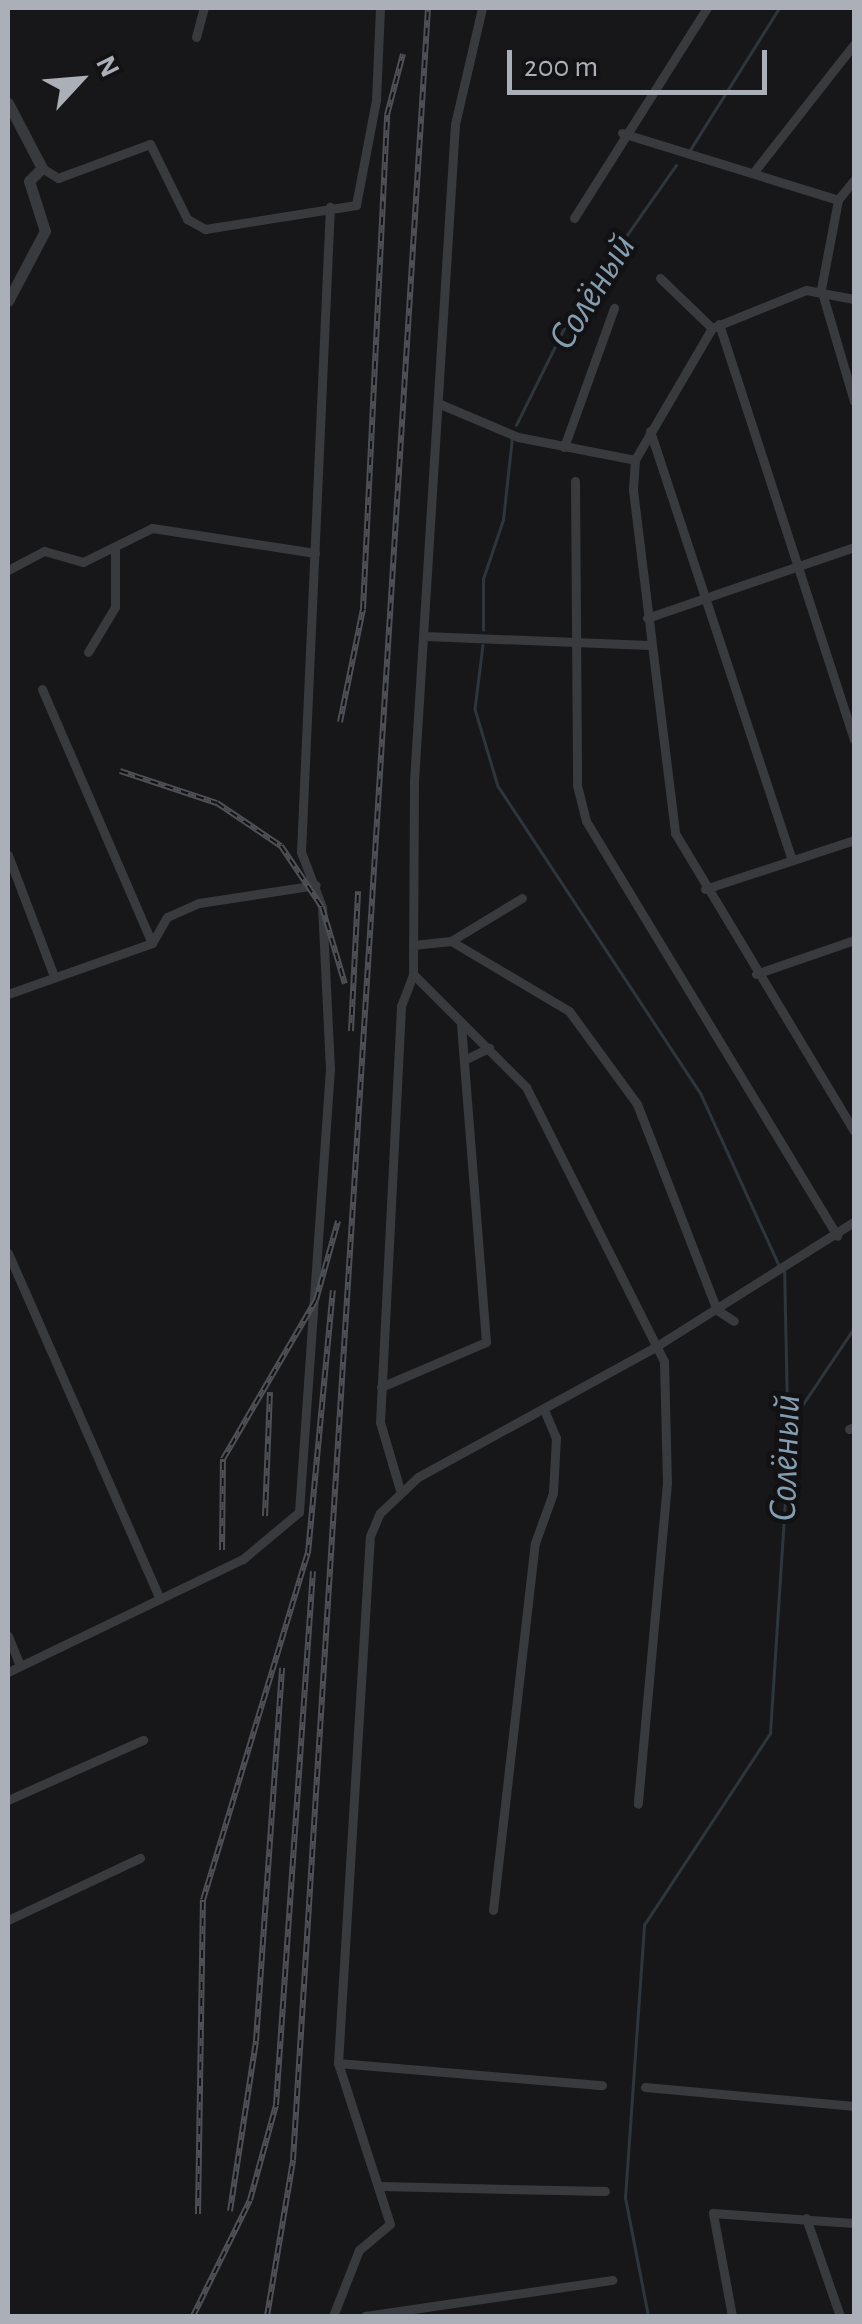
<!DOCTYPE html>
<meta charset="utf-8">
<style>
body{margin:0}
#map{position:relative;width:862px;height:2324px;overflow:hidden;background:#171719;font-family:"Alegreya Sans",sans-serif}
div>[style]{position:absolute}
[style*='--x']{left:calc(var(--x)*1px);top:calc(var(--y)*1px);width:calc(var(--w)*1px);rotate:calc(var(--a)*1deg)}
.stream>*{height:2.5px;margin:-1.25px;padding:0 1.25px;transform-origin:1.25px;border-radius:1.25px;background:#2e363c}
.minor>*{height:9px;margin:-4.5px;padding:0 4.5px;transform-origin:4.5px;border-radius:4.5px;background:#393a3e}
.tertiary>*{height:11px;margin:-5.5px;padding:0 5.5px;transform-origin:5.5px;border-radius:5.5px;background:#393a3e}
.rail>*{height:6px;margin-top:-3px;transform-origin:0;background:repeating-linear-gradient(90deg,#121214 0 8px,#4e5055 0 16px);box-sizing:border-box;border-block:2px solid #4e5055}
span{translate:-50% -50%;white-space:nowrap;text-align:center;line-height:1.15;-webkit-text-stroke:9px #121214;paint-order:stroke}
.water-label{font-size:40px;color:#859db0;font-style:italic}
.frame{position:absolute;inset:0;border:10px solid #abafb8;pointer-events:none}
.north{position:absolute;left:30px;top:30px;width:100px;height:100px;-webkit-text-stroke:8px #121214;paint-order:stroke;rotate:64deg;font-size:28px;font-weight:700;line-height:40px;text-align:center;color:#abafb8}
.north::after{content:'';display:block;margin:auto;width:35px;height:45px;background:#abafb8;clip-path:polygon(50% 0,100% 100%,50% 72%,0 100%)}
.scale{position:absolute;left:507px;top:50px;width:260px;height:45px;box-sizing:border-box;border:5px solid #abafb8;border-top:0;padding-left:12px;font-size:30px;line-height:35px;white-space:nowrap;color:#abafb8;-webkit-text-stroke:8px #121214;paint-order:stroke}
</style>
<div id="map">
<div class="stream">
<i style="--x:690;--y:150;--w:168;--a:-57.9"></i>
<i style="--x:516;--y:425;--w:122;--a:-63.6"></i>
<i style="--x:570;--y:316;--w:184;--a:-54.9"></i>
<i style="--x:483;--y:630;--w:51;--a:-90"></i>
<i style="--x:483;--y:579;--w:62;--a:-71.3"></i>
<i style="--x:503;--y:520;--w:83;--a:-83.8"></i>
<i style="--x:483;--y:645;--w:64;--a:97.1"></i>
<i style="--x:475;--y:709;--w:80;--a:73.4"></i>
<i style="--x:498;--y:786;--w:369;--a:56.6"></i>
<i style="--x:701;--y:1094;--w:188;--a:65.5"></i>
<i style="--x:787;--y:1428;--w:120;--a:-56.2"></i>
<i style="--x:648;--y:2316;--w:120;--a:-101"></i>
<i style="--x:625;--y:2198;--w:274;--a:-86"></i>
<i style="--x:644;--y:1925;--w:230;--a:-56.7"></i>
<i style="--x:770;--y:1733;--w:278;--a:-86.3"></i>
<i style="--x:788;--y:1456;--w:185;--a:-91.2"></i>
</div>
<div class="minor">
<i style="--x:482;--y:8;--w:119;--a:103.1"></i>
<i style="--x:455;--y:124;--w:658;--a:93.57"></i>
<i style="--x:414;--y:781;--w:193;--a:90.3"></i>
<i style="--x:413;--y:974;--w:160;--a:45"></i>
<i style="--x:526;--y:1087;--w:307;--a:63.3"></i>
<i style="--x:664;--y:1361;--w:122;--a:88.6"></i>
<i style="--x:667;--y:1483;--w:322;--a:95.2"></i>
<i style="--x:196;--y:37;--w:30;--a:-75"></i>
<i style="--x:622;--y:133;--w:226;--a:17.2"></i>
<i style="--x:42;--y:168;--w:19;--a:32"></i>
<i style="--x:58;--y:178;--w:98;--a:-20.3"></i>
<i style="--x:150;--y:144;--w:84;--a:63.7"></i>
<i style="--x:187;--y:219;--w:21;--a:29"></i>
<i style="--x:205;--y:229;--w:153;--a:-9"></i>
<i style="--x:356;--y:205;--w:107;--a:-79.2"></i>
<i style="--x:376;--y:100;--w:92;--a:-87.5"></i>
<i style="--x:753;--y:173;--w:164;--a:-51.9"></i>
<i style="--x:854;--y:180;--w:26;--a:129"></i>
<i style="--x:838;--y:200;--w:91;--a:100.8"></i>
<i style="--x:821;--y:289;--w:117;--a:73.6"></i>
<i style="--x:574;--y:218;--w:249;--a:-57.7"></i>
<i style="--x:660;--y:278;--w:72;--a:43.9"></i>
<i style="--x:854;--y:299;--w:49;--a:-169.4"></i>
<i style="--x:806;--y:290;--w:101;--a:158"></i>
<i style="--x:712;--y:328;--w:153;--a:120.3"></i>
<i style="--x:635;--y:460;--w:30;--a:94"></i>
<i style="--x:633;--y:490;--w:346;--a:83"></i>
<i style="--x:675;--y:833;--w:348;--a:59"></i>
<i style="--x:719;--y:324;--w:437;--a:72"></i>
<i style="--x:440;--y:404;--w:85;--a:22.9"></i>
<i style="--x:518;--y:437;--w:119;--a:11.1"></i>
<i style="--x:650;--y:431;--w:452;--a:71.7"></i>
<i style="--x:564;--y:447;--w:148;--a:-70.2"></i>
<i style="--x:575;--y:481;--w:304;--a:89.6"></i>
<i style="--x:577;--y:785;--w:37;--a:76"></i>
<i style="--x:586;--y:821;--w:485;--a:58.8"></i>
<i style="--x:8;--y:570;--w:41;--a:-27.8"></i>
<i style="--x:44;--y:551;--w:41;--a:15.8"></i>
<i style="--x:83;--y:562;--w:77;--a:-26.2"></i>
<i style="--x:152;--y:528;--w:165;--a:8.7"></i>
<i style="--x:647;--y:618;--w:219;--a:-18.9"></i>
<i style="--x:425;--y:636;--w:224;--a:2.3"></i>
<i style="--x:88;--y:652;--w:52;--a:-59"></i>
<i style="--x:115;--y:607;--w:57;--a:-90"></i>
<i style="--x:42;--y:689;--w:277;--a:66.6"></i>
<i style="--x:8;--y:855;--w:129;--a:69.2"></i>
<i style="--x:705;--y:889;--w:157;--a:-18.2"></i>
<i style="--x:451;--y:941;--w:83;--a:-31.2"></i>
<i style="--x:413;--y:945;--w:38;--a:-6"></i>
<i style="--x:451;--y:941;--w:137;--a:30.7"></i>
<i style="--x:569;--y:1011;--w:115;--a:53.8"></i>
<i style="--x:637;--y:1104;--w:221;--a:68.8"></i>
<i style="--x:717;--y:1310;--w:20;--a:33"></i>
<i style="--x:756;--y:974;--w:104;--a:-19.1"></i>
<i style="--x:8;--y:994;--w:153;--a:-19.5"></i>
<i style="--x:152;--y:943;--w:30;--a:-60"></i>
<i style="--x:167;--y:917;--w:35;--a:-24"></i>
<i style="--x:199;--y:903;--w:118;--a:-8.7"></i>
<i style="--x:464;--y:1060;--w:28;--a:-26"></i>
<i style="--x:8;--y:1253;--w:378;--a:66.3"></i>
<i style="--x:381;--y:1387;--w:114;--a:-23.2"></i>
<i style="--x:486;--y:1342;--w:317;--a:-94.5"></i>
<i style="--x:849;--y:1429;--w:5;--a:-22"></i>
<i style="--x:400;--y:1490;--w:71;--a:-106.4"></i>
<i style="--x:380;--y:1422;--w:417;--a:-87.1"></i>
<i style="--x:401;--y:1006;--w:34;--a:-69"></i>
<i style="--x:8;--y:1636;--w:32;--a:68"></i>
<i style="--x:8;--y:1672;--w:261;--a:-25.7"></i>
<i style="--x:243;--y:1559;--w:73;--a:-40"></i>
<i style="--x:299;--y:1512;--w:444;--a:-86"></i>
<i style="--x:330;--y:1069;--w:162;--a:-92.8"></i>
<i style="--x:322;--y:907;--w:59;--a:-110.9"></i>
<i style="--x:301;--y:852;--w:646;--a:-87.43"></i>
<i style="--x:8;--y:1800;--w:148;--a:-24"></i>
<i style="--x:493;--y:1910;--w:369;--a:-83.5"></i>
<i style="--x:535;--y:1543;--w:53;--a:-70.2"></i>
<i style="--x:553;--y:1493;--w:55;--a:-86.9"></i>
<i style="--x:556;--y:1438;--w:28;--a:-113"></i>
<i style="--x:8;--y:1920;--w:146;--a:-25.2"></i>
<i style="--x:338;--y:2063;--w:265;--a:4.8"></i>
<i style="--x:645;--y:2087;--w:210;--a:5.2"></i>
<i style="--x:380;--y:2186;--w:225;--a:1.3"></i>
<i style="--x:806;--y:2218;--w:104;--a:70.9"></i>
<i style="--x:333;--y:2316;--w:71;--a:-68.5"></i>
<i style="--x:359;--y:2250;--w:40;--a:-40"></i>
<i style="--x:390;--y:2224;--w:169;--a:-107.9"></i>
<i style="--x:338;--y:2063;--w:528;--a:-86.53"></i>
<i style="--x:370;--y:1536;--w:25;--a:-67"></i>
<i style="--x:380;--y:1513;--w:52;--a:-43.5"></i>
<i style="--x:418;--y:1477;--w:267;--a:-28.7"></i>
<i style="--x:652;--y:1349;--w:239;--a:-32.2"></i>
<i style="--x:365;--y:2316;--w:250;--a:-8.3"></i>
<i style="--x:732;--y:2316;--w:105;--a:-100.5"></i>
<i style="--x:713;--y:2213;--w:141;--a:4.1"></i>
</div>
<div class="tertiary">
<i style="--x:8;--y:103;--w:73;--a:62.4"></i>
<i style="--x:42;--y:168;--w:18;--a:135"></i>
<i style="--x:29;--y:181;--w:52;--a:72.3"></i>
<i style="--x:45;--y:231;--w:79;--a:117.9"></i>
</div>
<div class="rail">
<i style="--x:340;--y:722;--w:115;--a:-78.5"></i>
<i style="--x:363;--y:609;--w:495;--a:-87.2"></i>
<i style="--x:387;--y:115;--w:63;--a:-75.3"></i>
<i style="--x:120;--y:771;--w:102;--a:18.3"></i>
<i style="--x:217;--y:803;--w:77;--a:33.9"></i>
<i style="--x:281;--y:846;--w:73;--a:56.1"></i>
<i style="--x:322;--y:907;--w:80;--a:73.4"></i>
<i style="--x:351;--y:1031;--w:140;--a:-87.1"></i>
<i style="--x:265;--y:1516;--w:124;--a:-87.7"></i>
<i style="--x:222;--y:1550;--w:91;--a:-89.4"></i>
<i style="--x:223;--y:1459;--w:184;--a:-59.7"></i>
<i style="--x:316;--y:1300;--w:82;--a:-74.4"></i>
<i style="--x:230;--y:2211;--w:172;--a:-81.3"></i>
<i style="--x:256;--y:2041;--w:374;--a:-86"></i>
<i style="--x:198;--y:2214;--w:314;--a:-89.1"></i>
<i style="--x:203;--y:1900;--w:363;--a:-73.2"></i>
<i style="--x:308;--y:1553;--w:264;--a:-84.6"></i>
<i style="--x:193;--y:2316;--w:129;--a:-63.8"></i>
<i style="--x:250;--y:2200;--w:98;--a:-74.7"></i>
<i style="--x:276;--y:2105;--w:535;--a:-86.04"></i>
<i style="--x:267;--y:2316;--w:158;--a:-80.5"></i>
<i style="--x:293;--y:2160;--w:2156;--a:-86.41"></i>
</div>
<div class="water-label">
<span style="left:592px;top:292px;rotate:-58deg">Солёный</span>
<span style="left:785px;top:1458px;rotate:-88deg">Солёный</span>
</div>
<div class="frame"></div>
<div class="north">N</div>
<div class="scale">200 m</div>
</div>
